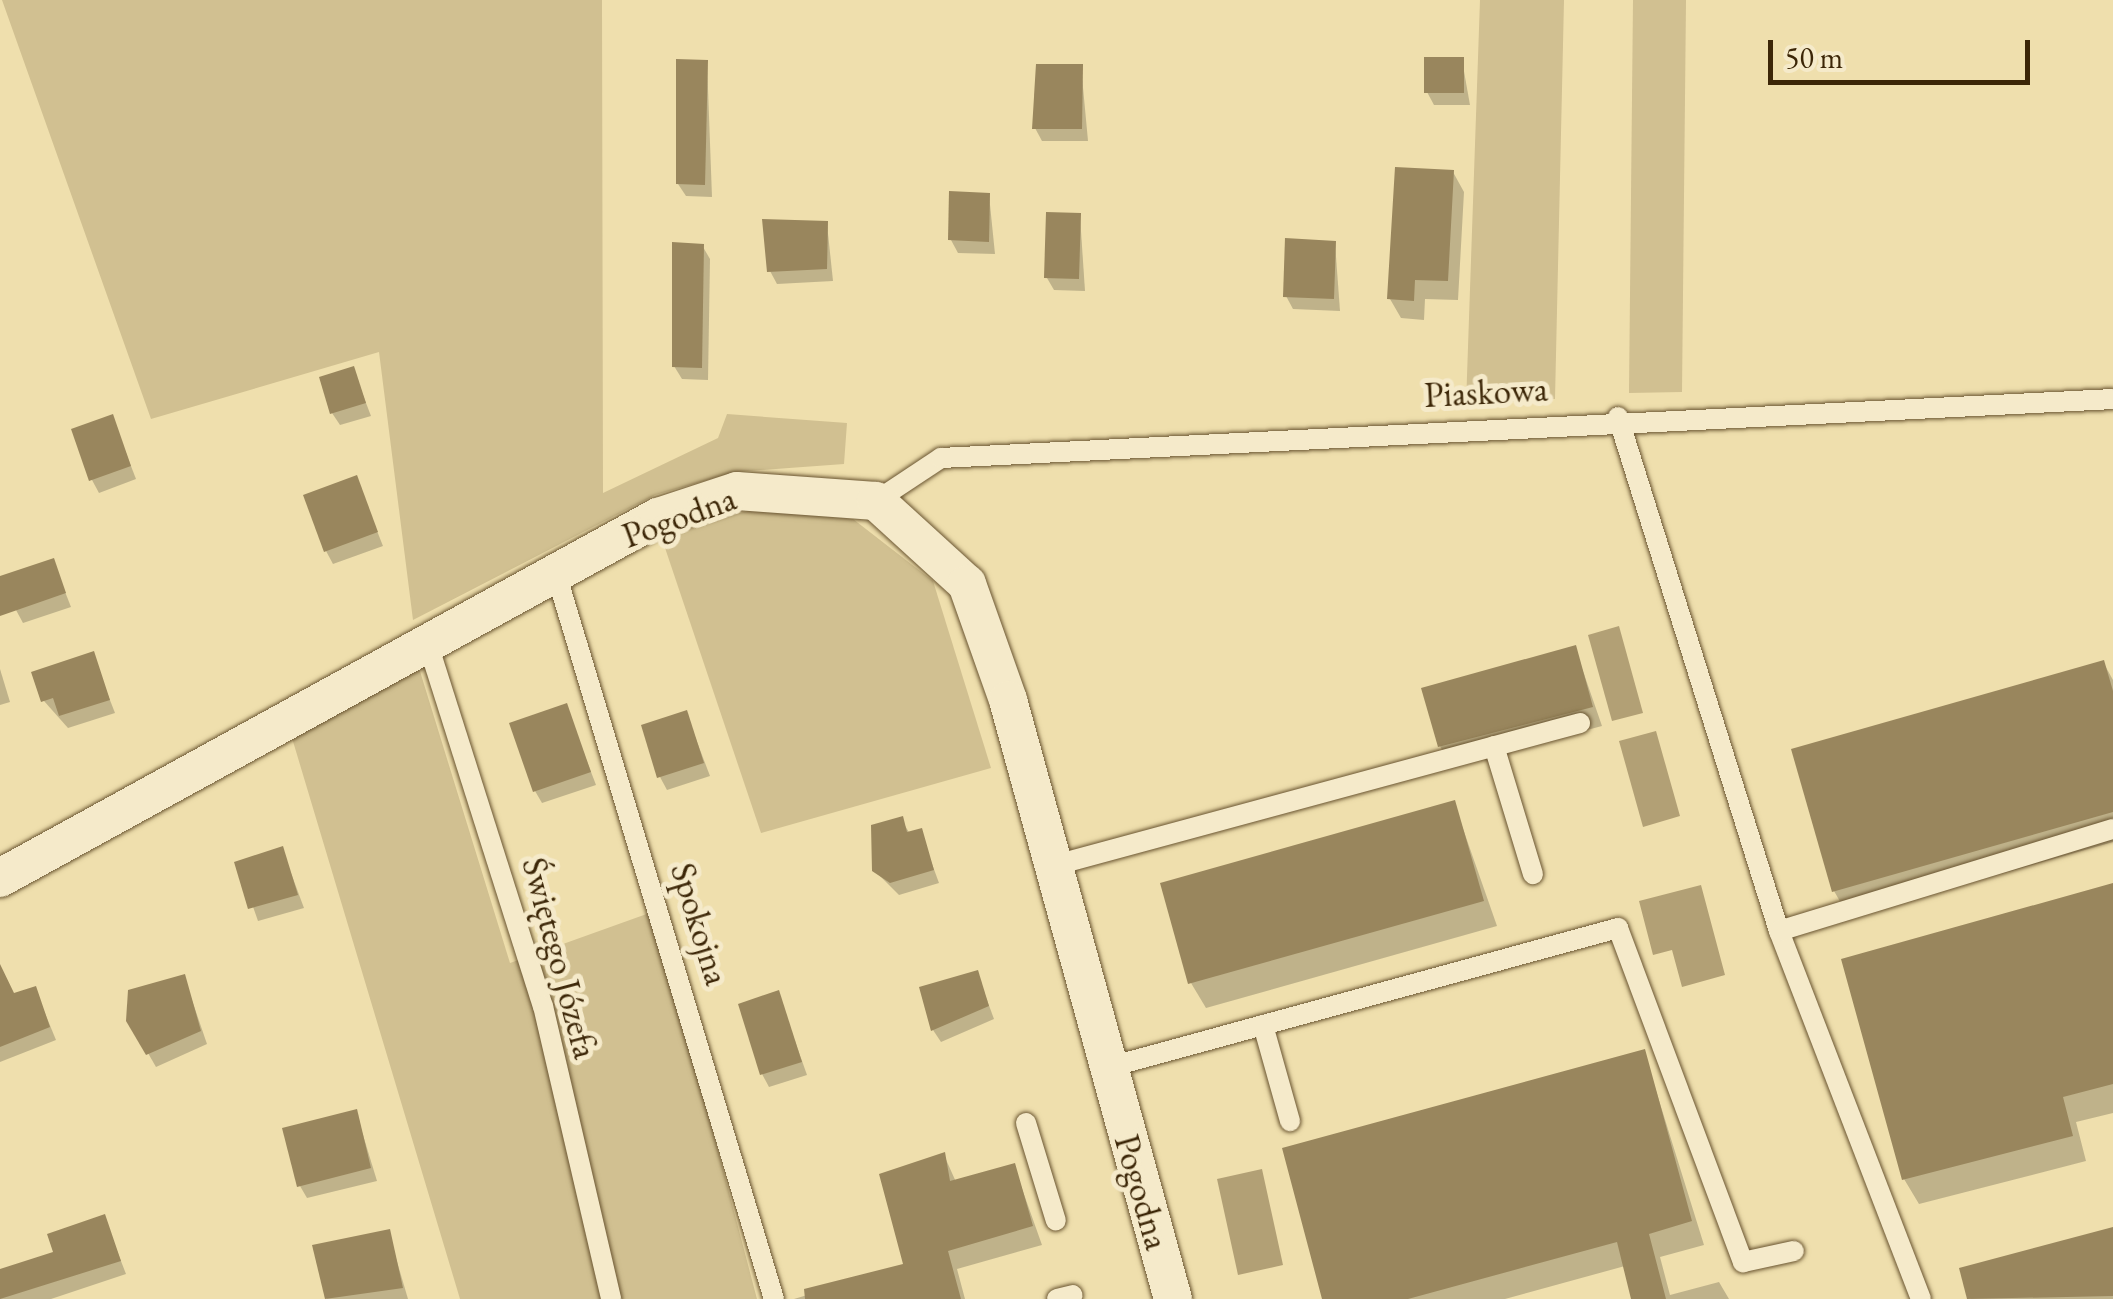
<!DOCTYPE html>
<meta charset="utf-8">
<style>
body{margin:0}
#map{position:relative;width:2113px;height:1299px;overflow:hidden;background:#efdfad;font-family:"EB Garamond",serif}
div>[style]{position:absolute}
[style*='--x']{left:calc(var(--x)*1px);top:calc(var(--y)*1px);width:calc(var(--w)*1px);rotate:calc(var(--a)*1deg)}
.green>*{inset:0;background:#d1c091}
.water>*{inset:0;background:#b2a075}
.shadow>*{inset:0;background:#0003}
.building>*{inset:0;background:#99865d}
.roads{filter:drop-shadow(0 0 2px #695430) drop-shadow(0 0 2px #695430)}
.service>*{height:20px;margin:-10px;padding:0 10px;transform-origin:10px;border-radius:10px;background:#f5eaca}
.minor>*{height:38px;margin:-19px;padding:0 19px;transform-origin:19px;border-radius:19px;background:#f5eaca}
span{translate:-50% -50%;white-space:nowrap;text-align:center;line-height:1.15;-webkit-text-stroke:10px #f5eaca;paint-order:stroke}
.street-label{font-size:35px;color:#3c2607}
.scale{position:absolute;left:1768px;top:40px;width:262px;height:45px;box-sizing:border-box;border:5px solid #3c2607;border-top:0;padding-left:12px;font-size:30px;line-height:35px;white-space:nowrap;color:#3c2607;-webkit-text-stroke:8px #f5eaca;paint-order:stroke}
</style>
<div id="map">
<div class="green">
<i style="clip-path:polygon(2px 0,602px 0,603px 493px,718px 438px,727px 414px,847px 423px,844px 464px,735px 472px,655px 495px,413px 620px,379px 352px,151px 419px)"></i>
<i style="clip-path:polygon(1480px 0,1564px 0,1555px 399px,1466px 405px)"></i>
<i style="clip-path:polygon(1633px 0,1686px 0,1682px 392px,1629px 393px)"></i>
<i style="clip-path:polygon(752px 510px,853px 519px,933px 581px,991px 768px,761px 833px,660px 533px)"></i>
<i style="clip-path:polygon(419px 668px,510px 963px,655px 911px,757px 1299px,460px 1299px,292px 738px)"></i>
</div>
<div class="water">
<i style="clip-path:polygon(1619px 626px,1643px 713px,1612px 721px,1588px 635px)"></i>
<i style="clip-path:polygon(1656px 731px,1680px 816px,1643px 827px,1619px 741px)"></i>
<i style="clip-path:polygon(1701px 885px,1725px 975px,1682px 987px,1672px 950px,1653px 955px,1639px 901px)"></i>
<i style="clip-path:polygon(1262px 1169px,1283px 1265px,1238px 1275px,1217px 1179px)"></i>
</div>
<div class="shadow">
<i style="clip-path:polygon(1462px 60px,1470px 105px,1434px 105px,1427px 92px)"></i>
<i style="clip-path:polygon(707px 62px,712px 197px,686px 196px,678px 184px)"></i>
<i style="clip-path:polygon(1081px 66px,1088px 141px,1042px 141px,1035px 128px)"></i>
<i style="clip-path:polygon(1453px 172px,1464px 192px,1458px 300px,1425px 299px,1424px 320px,1401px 318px,1390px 299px)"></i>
<i style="clip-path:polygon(989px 195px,995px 254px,958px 253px,951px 240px)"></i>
<i style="clip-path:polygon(1080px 216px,1085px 291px,1054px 290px,1047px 278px)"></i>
<i style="clip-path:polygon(827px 224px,833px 281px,777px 284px,770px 271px)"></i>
<i style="clip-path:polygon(1335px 243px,1340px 311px,1293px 309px,1286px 296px)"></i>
<i style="clip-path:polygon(703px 247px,710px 259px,708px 380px,682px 379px,674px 366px)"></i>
<i style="clip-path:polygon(353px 369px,371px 416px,340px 425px,332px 413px)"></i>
<i style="clip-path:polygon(112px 417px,136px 479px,99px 493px,92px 480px)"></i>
<i style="clip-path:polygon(356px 478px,383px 546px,333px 564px,326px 551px)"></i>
<i style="clip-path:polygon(53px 561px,71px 607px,23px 623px,16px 610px)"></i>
<i style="clip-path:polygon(1575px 648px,1602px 726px,1451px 766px,1440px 746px)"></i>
<i style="clip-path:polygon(92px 654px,115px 713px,68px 728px,44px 701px)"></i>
<i style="clip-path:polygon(2103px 662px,2113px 680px,2113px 842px,1849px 917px,1834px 891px)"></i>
<i style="clip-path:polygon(0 669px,10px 702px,0 705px)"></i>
<i style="clip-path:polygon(566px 706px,596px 785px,542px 803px,535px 791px)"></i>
<i style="clip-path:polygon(686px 713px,710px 776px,667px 790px,660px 777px)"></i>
<i style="clip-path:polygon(1454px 803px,1497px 926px,1206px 1008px,1191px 983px)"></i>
<i style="clip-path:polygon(901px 819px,910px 834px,920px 831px,939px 883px,899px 895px,874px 870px)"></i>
<i style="clip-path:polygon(282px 849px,304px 908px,258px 921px,238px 864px)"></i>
<i style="clip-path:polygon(2113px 885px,2113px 1113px,2076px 1122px,2086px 1161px,1919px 1204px,1904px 1179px)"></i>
<i style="clip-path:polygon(977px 973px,994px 1019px,941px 1042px,933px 1030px)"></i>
<i style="clip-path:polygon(184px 977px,207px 1044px,156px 1067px,129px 1020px)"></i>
<i style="clip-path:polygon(35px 989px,56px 1040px,0 1062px,0 999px)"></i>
<i style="clip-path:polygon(778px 993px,807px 1075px,769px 1087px,762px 1074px)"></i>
<i style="clip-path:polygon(1644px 1052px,1704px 1245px,1660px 1257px,1670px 1295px,1719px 1282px,1729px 1299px,1633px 1299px,1625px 1266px,1505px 1299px,1325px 1299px)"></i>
<i style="clip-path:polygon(356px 1112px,377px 1181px,307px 1198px,300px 1186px)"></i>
<i style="clip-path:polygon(944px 1155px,956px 1182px,1014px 1166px,1042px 1245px,957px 1269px,965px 1299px,794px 1299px,907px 1265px)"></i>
<i style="clip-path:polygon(104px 1217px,126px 1274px,51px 1299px,0 1299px,0 1272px,57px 1253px)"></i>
<i style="clip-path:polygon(2113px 1230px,2113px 1299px,1971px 1299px,1962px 1269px)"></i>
<i style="clip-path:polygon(388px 1231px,408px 1299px,327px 1299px,315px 1247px)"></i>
</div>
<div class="building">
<i style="clip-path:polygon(1424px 57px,1464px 57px,1464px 93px,1424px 93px)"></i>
<i style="clip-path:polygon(676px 59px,708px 60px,705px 185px,676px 184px)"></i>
<i style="clip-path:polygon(1036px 64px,1083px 64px,1082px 129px,1032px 129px)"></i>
<i style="clip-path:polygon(1395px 167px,1454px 170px,1448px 281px,1415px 280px,1414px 301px,1387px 299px)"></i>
<i style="clip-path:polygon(949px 191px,990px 193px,989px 242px,948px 240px)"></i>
<i style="clip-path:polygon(1046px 212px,1081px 213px,1079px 279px,1044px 278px)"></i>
<i style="clip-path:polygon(762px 219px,828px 221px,827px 269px,767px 272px)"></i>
<i style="clip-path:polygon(1285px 238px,1336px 241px,1334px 299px,1283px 297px)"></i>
<i style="clip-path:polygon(672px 242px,704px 244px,702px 368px,672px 367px)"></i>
<i style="clip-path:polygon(354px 366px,366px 403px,330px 414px,319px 377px)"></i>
<i style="clip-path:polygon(113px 414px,131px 466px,89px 481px,71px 429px)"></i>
<i style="clip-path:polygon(357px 475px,378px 532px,324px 552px,303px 495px)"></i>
<i style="clip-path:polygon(54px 558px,66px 593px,0 616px,0 576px)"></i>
<i style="clip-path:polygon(1576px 645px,1593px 707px,1438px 747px,1421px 688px)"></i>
<i style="clip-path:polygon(94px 651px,110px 700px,59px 716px,53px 698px,41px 702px,31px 672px)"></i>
<i style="clip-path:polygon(2104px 660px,2113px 691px,2113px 812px,1832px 892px,1791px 749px)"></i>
<i style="clip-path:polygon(567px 703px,591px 772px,533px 792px,509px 723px)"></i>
<i style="clip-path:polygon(687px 710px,704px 763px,657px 778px,641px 725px)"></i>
<i style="clip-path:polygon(1455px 800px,1484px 901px,1188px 984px,1160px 883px)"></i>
<i style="clip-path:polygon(903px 816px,907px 832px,922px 828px,934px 870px,890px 883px,872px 871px,871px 825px)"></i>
<i style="clip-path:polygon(283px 846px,298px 895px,248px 909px,234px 862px)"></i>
<i style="clip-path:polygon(2113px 883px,2113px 1084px,2063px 1097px,2073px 1136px,1902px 1180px,1841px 959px)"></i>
<i style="clip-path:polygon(0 964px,14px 993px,36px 986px,50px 1027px,0 1047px)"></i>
<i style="clip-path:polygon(978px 970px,989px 1006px,931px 1031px,919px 987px)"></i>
<i style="clip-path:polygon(185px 974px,201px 1031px,146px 1055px,126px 1021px,128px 990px)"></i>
<i style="clip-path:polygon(779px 990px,802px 1062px,760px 1075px,738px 1004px)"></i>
<i style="clip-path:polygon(1645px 1049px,1692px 1221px,1649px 1234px,1666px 1299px,1631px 1299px,1617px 1242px,1408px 1299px,1322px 1299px,1282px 1148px)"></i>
<i style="clip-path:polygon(357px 1109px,371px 1168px,297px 1187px,282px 1128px)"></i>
<i style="clip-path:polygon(945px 1152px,950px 1181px,1015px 1163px,1033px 1226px,948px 1251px,961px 1299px,805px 1299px,804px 1289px,903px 1264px,879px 1174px)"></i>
<i style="clip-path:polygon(105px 1214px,121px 1261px,0 1299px,0 1269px,53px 1252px,47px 1234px)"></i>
<i style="clip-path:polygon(2113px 1227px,2113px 1296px,1967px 1299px,1959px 1268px)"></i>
<i style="clip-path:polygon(390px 1229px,403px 1288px,325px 1299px,312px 1245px)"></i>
</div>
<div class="roads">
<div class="service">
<i style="--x:1618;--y:417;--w:539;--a:72.61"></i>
<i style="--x:876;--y:501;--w:78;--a:-33.5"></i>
<i style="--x:941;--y:458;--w:1173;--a:-2.88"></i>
<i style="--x:555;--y:570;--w:761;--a:73.28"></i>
<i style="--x:427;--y:641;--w:383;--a:72.4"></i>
<i style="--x:543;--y:1006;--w:301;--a:76.9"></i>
<i style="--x:1494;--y:746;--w:134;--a:73.1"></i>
<i style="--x:1052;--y:866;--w:547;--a:-15.15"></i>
<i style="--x:1263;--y:1025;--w:100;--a:74.3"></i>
<i style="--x:1106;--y:1068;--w:531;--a:-15.29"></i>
<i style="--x:1618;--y:928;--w:357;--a:69.5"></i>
<i style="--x:1743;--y:1262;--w:52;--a:-12.2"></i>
<i style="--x:1026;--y:1123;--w:102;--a:73"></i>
<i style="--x:1057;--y:1299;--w:16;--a:-14"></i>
<i style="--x:1921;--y:1299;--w:394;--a:-111.1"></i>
<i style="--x:1779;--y:931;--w:349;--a:-17"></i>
</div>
<div class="minor">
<i style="--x:0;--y:878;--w:751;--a:-28.75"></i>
<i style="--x:658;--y:517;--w:83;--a:-18.2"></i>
<i style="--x:737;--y:491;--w:139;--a:4.1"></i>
<i style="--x:876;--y:501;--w:123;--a:42.4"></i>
<i style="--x:967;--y:584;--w:123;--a:70.5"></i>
<i style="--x:1008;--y:700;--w:621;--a:74.6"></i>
</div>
</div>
<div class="street-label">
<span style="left:1486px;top:392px;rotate:-3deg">Piaskowa</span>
<span style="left:679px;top:517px;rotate:-20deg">Pogodna</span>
<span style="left:700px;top:924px;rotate:73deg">Spokojna</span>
<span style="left:560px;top:958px;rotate:75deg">Świętego Józefa</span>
<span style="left:1142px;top:1192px;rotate:74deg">Pogodna</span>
</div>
<div class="scale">50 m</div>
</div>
